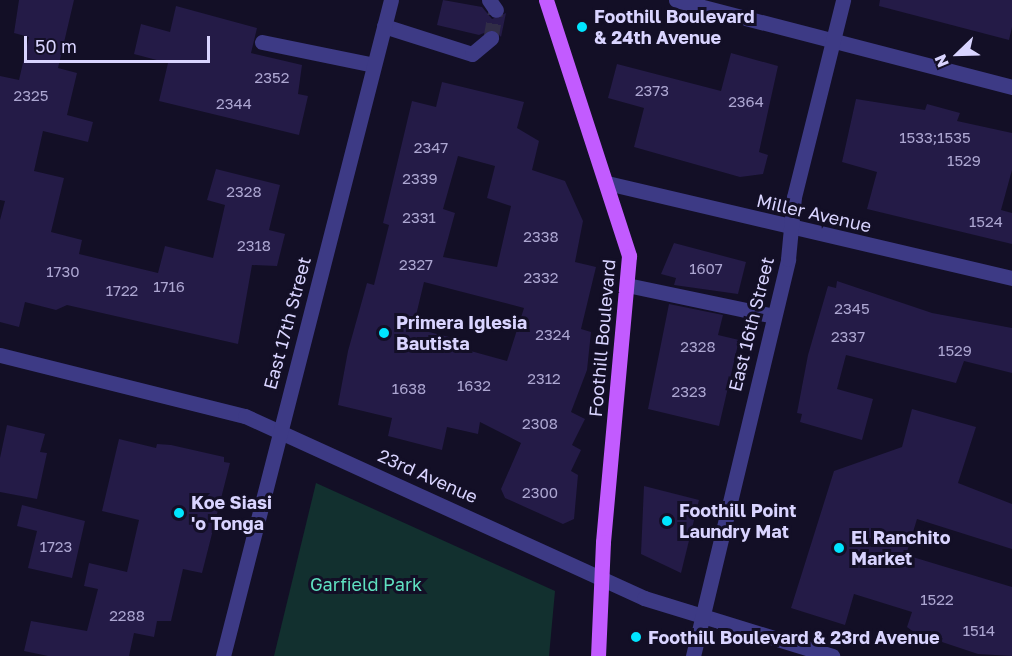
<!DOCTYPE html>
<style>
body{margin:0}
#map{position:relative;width:1012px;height:656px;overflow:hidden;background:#130f26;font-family:"Golos Text",sans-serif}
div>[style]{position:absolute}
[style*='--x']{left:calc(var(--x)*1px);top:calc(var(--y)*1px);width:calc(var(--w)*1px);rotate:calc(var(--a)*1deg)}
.green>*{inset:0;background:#12302f}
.building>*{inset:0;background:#241b47}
.minor-tunnel>*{height:15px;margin-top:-7.5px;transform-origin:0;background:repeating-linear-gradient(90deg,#312d47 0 15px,transparent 0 23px)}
.minor>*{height:15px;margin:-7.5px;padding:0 7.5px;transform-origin:7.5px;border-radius:7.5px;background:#3d3a85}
.major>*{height:15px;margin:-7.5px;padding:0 7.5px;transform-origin:7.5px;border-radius:7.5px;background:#c25bff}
.dots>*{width:16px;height:16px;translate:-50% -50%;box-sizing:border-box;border:3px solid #130f26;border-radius:50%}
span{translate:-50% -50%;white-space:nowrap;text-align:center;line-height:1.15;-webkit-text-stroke:6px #130f26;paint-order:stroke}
.number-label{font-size:15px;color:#aca6d1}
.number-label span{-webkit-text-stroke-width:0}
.poi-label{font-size:18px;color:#d9d4ff;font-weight:700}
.left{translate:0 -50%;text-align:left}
.street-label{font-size:18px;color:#d9d4ff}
.park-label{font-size:18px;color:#5fe0c0}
.north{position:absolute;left:928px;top:24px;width:60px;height:60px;-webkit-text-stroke:4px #130f26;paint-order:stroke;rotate:247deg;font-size:16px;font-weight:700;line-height:24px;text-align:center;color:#d9d4ff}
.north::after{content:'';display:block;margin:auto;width:21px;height:27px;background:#d9d4ff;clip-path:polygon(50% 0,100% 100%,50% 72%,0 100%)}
.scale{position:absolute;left:24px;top:36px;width:186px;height:27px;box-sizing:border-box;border:3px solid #d9d4ff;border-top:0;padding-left:8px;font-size:18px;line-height:21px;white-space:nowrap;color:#d9d4ff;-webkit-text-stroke:4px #130f26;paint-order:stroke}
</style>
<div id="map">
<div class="green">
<i style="clip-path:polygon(316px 483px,555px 591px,549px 656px,274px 656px)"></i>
</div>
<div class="building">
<i style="clip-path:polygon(19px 0,74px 0,58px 68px,77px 73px,67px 115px,93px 122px,88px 142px,43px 131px,34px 171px,64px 178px,51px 232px,82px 240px,79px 254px,158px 273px,165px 246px,213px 258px,225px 205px,207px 200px,216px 169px,280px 185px,269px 230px,285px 234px,277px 266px,252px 265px,238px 344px,67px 305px,56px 310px,25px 302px,19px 327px,0 322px,0 220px,5px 201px,0 200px,0 76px,19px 80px,29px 37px,14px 33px)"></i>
<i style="clip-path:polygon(443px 0,482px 7px,492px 19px,506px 13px,501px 37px,494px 29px,479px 35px,437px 25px)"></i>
<i style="clip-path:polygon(880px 0,1012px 0,1012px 27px,1009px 40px,879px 6px)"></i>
<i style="clip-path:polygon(176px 6px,257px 28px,251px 53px,302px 65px,298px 94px,308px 96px,299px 135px,159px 101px,168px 63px,134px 54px,141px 24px,170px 32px)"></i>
<i style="clip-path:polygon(731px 53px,778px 66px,759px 152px,768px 155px,763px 174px,740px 177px,634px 147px,644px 108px,608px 98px,617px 64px,721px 91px)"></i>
<i style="clip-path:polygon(evenodd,442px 82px,524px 102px,517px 128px,539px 141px,532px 170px,565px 181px,583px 221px,575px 262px,596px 267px,581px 329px,591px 332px,587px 370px,571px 412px,585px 419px,572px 445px,581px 450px,571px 471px,578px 475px,574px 519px,563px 524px,505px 498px,501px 489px,521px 443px,480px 422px,478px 434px,447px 427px,442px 450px,388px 436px,392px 418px,338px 405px,348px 351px,367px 283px,374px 285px,389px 225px,383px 223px,412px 101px,436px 107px,442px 82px,458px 156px,495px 166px,487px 198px,511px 206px,497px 267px,443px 257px,455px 213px,443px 209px,458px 156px,442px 82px,424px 282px,524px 308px,507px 361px,467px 350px,469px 342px,413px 328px,424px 282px)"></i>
<i style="clip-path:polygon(856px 99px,925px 110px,927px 104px,960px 113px,957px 121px,1012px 133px,1012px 170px,1001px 210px,1012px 213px,1012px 244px,867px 209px,877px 172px,842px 162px)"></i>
<i style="clip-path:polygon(674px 243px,746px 262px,738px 294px,674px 285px,676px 278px,661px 274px)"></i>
<i style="clip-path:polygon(837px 281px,932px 313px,1012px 328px,1012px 373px,964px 361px,956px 383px,846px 355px,837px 389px,873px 399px,862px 440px,800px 422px,802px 414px,797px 413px,808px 355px,828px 286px,836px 288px)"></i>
<i style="clip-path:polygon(669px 304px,723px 315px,718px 335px,739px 340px,719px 426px,648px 409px)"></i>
<i style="clip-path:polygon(912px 409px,976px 427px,958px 483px,1012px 504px,1012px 549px,917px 519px,906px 555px,1012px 587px,1012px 656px,978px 654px,915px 633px,907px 627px,912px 612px,854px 594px,845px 625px,791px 608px,834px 471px,902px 447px)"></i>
<i style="clip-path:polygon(7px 425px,45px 434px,40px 452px,47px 453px,37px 499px,0 492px,0 458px)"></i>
<i style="clip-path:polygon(119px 439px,156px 448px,157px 444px,171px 445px,224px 457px,224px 462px,230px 463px,202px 573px,183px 569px,171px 621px,157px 621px,154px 637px,134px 633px,129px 656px,48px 656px,24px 651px,31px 621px,87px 631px,98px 589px,84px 586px,89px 563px,127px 572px,139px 520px,102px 511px)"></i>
<i style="clip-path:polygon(644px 486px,699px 500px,681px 573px,641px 554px)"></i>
<i style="clip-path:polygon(22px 505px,85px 521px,72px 578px,28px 568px,37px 531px,17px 526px)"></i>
</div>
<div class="minor-tunnel">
<i style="--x:491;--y:38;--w:28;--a:-80"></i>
</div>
<div class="minor">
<i style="--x:489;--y:0;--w:12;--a:55"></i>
<i style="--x:676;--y:0;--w:347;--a:14.5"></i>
<i style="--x:384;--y:26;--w:92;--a:17.7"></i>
<i style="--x:472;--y:54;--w:25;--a:-40"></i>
<i style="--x:262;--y:42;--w:114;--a:11.6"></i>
<i style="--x:607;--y:183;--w:416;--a:13.2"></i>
<i style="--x:627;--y:285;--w:150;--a:11.9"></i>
<i style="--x:0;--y:355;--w:252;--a:14"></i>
<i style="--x:245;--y:416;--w:439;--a:24.5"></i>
<i style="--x:644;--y:598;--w:197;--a:17.1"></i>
<i style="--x:223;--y:656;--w:677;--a:-75.64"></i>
<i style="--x:693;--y:656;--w:408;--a:-76.5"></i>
<i style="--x:788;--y:259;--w:62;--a:-84.5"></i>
<i style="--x:794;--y:197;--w:203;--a:-76"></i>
</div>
<div class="major">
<i style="--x:546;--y:0;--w:269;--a:72"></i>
<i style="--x:629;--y:256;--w:287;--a:95.2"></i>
<i style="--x:603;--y:542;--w:114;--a:92.5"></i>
</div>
<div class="dots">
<i style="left:582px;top:27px;background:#00e5ff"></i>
<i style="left:384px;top:333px;background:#00e5ff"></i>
<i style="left:179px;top:513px;background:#00e5ff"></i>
<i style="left:667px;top:521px;background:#00e5ff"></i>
<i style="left:839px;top:548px;background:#00e5ff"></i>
<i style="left:636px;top:637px;background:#00e5ff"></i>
</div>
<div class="number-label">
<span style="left:272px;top:78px">2352</span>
<span style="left:652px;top:91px">2373</span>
<span style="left:31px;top:96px">2325</span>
<span style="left:746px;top:102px">2364</span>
<span style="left:234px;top:104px">2344</span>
<span style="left:935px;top:138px">1533;1535</span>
<span style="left:431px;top:148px">2347</span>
<span style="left:964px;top:161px">1529</span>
<span style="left:420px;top:179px">2339</span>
<span style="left:244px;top:192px">2328</span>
<span style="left:419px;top:218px">2331</span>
<span style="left:986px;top:222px">1524</span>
<span style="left:541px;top:237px">2338</span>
<span style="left:254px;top:246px">2318</span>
<span style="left:416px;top:265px">2327</span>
<span style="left:706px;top:269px">1607</span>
<span style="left:63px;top:272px">1730</span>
<span style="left:541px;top:278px">2332</span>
<span style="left:169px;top:287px">1716</span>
<span style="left:122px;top:291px">1722</span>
<span style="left:852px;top:309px">2345</span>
<span style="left:553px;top:335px">2324</span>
<span style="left:848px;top:337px">2337</span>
<span style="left:698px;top:347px">2328</span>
<span style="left:955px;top:351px">1529</span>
<span style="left:544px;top:379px">2312</span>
<span style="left:474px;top:386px">1632</span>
<span style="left:409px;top:389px">1638</span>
<span style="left:689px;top:392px">2323</span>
<span style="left:540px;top:424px">2308</span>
<span style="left:540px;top:493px">2300</span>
<span style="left:56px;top:547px">1723</span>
<span style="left:937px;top:600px">1522</span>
<span style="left:127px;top:616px">2288</span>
<span style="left:979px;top:631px">1514</span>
</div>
<div class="poi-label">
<span class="left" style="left:594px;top:27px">Foothill Boulevard<br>&amp; 24th Avenue</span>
<span class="left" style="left:396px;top:333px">Primera Iglesia<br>Bautista</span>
<span class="left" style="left:191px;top:513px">Koe Siasi<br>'o Tonga</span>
<span class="left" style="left:679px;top:521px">Foothill Point<br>Laundry Mat</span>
<span class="left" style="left:851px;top:548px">El Ranchito<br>Market</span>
<span class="left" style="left:648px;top:637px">Foothill Boulevard &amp; 23rd Avenue</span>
</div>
<div class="street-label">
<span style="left:814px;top:213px;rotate:13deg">Miller Avenue</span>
<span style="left:287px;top:323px;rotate:-75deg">East 17th Street</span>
<span style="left:751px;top:324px;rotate:-76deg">East 16th Street</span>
<span style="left:602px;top:338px;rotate:-85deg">Foothill Boulevard</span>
<span style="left:428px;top:476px;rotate:24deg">23rd Avenue</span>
</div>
<div class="park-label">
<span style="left:366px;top:584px">Garfield Park</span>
</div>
<div class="north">N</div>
<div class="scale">50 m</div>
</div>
